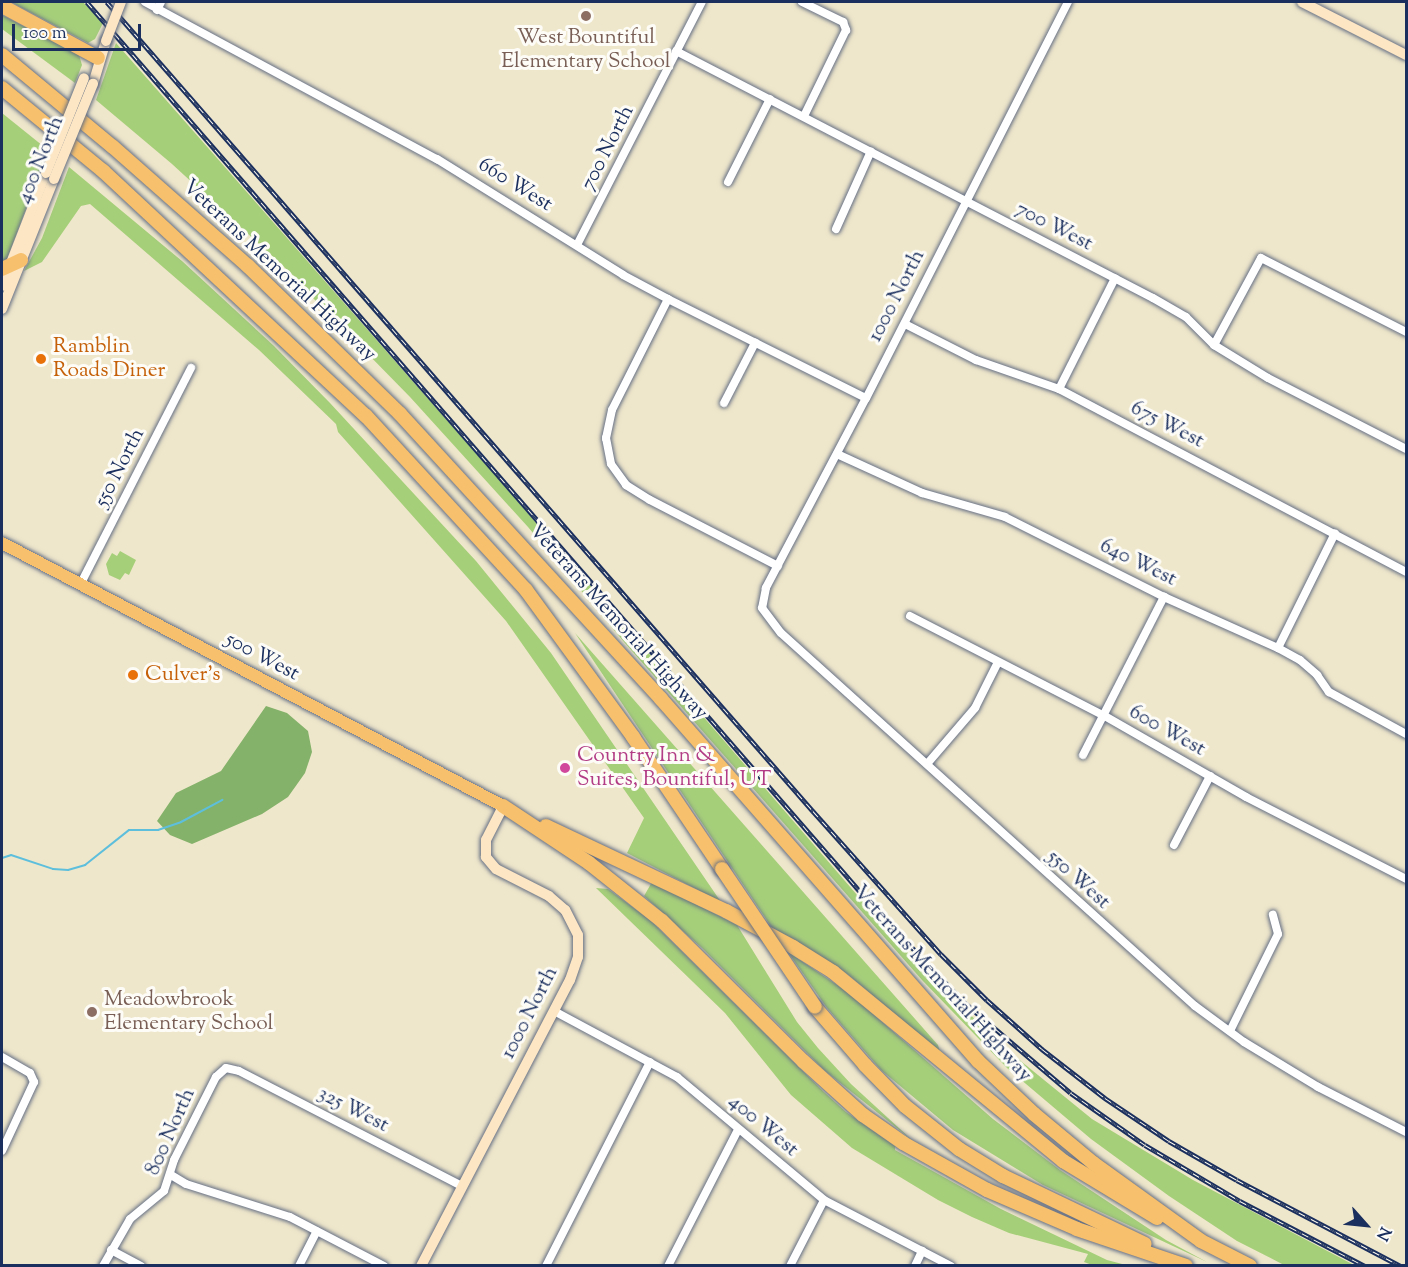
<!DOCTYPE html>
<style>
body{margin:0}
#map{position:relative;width:1408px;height:1267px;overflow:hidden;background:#efe7cb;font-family:"Sorts Mill Goudy",serif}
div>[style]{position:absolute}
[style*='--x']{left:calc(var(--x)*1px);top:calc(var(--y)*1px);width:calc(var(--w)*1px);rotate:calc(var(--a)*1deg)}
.green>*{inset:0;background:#a6cf7a}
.forest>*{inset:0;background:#84b26a}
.stream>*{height:2px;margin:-1px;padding:0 1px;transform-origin:1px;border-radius:1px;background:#5ebfdc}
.roads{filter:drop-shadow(0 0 2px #656f84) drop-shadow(0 0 2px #656f84)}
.street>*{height:8px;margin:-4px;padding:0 4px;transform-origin:4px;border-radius:4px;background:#fff}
.secondary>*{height:10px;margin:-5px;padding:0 5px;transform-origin:5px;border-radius:5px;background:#fce6c4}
.primary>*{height:12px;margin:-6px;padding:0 6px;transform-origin:6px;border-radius:6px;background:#f7c06c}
.highway>*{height:14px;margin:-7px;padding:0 7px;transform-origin:7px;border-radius:7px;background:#f7c06c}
.rail>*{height:4.5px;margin-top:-2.25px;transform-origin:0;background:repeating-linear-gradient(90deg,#fdfcf7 0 7px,#1b2f5e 0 14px);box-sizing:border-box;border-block:2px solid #1b2f5e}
.bridges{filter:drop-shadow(0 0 2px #656f84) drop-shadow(0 0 2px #656f84)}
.secondary-bridge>*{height:10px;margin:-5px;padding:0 5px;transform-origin:5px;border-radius:5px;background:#fce6c4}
.highway-bridge>*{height:14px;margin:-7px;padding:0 7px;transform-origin:7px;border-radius:7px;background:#f7c06c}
.dots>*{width:16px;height:16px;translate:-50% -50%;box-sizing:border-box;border:3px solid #fdfcf7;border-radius:50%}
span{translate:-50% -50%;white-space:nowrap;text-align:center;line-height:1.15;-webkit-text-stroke:6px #fdfcf7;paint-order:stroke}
.education-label{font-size:21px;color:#785e54}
.left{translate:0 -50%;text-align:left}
.street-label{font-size:21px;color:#1b2f5e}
.food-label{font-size:21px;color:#c56008}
.hotel-label{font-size:21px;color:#b23c85}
.frame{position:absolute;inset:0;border:3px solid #1b2f5e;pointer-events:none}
.north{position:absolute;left:1336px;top:1195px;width:60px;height:60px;-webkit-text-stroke:4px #fdfcf7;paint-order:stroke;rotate:117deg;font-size:16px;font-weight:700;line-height:24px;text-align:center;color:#1b2f5e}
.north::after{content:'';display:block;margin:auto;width:21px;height:27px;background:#1b2f5e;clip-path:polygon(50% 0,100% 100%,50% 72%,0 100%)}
.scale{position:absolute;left:12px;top:24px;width:129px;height:27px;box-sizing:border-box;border:3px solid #1b2f5e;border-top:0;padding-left:8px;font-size:18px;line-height:21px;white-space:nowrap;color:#1b2f5e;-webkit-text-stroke:4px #fdfcf7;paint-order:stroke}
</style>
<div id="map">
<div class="green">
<i style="clip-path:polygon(11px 2px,83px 2px,103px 23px,95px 39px,88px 43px)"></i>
<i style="clip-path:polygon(2px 15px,79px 55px,82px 65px,75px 83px,2px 29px)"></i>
<i style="clip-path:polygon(116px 43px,495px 475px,895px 939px,943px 990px,1022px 1062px,1092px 1119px,1193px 1180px,1354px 1265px,1284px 1265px,1237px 1241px,1169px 1196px,1091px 1139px,1007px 1068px,922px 980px,624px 642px,528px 527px,410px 397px,312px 297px,308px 289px,172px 164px,96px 100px)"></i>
<i style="clip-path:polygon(2px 113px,48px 150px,7px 259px,2px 263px)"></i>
<i style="clip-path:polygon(69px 167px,182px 261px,274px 346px,330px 403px,476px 561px,551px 653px,721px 902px,627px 853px,644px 818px,506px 621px,338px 432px,336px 424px,259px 350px,90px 204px,81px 206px,42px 262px,24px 271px,42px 238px)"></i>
<i style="clip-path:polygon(120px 551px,136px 560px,129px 575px,125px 573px,120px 580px,109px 575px,106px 564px,112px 553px,117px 556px)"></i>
<i style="clip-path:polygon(575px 633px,938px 1045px,940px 1052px,846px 973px,772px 928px)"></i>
<i style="clip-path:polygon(652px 882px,737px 925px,797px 1022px,818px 1048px,851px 1084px,912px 1140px,824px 1070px,702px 948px,644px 896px)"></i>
<i style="clip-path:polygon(596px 888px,608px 889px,650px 920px,824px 1092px,846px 1112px,895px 1146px,895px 1150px,1001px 1209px,1107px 1260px,1126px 1265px,1092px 1265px,1084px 1262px,1088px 1254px,1009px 1233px,972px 1217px,938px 1200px,852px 1148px,791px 1095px,725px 1013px)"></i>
<i style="clip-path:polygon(788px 952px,849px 993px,993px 1119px,1060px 1170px,1166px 1240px,1207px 1262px,1043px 1185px,953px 1130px,881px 1070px,827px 1008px)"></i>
</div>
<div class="forest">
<i style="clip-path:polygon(266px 706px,287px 713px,308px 731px,312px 752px,305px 773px,288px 797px,262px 814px,192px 844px,170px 835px,157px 821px,176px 793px,221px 771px)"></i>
</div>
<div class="stream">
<i style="--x:2;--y:858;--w:9;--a:-18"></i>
<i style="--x:11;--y:855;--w:44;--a:18.4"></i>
<i style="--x:53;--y:869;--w:15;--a:4"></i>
<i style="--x:68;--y:870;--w:18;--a:-16"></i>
<i style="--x:85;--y:865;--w:56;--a:-38.5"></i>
<i style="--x:129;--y:830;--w:29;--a:0"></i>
<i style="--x:158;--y:830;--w:24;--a:-19"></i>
<i style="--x:181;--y:822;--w:47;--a:-28.2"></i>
</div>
<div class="roads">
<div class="street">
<i style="--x:145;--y:2;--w:332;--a:28.3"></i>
<i style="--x:437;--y:159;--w:219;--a:31.9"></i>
<i style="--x:623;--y:275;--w:51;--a:28.1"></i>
<i style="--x:668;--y:299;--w:221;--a:26.6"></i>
<i style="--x:802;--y:2;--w:46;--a:26"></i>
<i style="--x:843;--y:22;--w:9;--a:69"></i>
<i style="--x:846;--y:30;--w:96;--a:116"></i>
<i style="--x:1068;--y:2;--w:445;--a:117"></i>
<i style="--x:866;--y:398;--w:215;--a:117.8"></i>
<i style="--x:766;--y:588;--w:20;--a:101"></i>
<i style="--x:762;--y:608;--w:31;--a:53"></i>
<i style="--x:781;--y:633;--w:557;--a:42.02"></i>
<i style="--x:1195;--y:1006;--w:61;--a:36.3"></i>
<i style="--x:1244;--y:1042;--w:87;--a:31.3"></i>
<i style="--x:1318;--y:1087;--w:99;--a:27.1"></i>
<i style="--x:157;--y:10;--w:9;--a:-63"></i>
<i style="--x:676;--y:51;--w:537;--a:27.38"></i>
<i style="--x:1153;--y:298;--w:38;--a:30"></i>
<i style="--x:1186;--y:317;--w:40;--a:45"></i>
<i style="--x:1214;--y:345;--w:63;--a:31.4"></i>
<i style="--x:1268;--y:378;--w:155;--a:27.2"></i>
<i style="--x:728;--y:182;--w:93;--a:-63.2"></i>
<i style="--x:836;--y:229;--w:85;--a:-65.8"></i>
<i style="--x:577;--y:245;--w:273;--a:-62.8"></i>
<i style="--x:668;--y:299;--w:124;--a:116.8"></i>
<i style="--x:612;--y:410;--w:29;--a:102"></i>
<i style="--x:606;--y:438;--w:26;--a:79"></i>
<i style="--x:611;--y:464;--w:26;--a:54"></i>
<i style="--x:626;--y:485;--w:28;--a:32"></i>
<i style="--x:650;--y:500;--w:144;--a:27.3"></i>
<i style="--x:905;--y:324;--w:80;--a:26.9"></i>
<i style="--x:976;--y:360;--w:88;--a:19.3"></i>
<i style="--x:1059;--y:389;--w:392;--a:27.8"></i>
<i style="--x:1214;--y:345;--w:99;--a:-61.6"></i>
<i style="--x:1261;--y:258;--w:163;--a:27"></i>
<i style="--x:1059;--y:389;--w:124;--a:-63.2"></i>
<i style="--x:724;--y:403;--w:68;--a:-62.7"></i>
<i style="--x:837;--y:454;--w:94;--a:24.6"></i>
<i style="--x:922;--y:493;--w:86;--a:16.1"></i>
<i style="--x:1005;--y:517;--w:178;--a:26.7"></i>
<i style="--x:1164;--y:597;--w:125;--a:24.1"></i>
<i style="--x:1278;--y:648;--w:25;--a:29"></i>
<i style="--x:1300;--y:660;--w:23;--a:41"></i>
<i style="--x:1317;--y:675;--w:21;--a:55"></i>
<i style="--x:1329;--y:692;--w:88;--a:28.6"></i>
<i style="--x:80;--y:585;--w:244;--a:-62.9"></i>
<i style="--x:910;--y:616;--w:217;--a:27.2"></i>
<i style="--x:1103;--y:715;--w:165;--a:29.8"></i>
<i style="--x:1246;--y:797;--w:180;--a:27.1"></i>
<i style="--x:1278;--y:648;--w:128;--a:-63.6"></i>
<i style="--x:1083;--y:755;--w:178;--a:-62.9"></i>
<i style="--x:927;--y:764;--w:74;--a:-49.4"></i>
<i style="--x:975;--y:708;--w:51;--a:-63.4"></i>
<i style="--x:1174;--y:845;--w:78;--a:-62.4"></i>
<i style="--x:554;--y:1011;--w:140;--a:28.2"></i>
<i style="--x:677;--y:1077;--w:192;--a:39.9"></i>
<i style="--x:824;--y:1200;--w:143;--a:27.5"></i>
<i style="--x:1230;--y:1031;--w:108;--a:-63.7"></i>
<i style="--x:1278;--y:934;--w:20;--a:-105"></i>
<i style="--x:2;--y:1057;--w:32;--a:30"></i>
<i style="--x:30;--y:1073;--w:10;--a:66"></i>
<i style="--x:34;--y:1082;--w:76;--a:114.9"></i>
<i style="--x:171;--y:1175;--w:17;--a:31"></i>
<i style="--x:186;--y:1184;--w:109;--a:17.6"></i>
<i style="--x:290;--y:1217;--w:106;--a:27.5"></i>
<i style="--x:111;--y:1250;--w:34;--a:28"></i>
<i style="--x:103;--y:1266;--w:54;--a:-60.1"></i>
<i style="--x:130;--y:1219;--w:44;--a:-39.5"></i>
<i style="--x:164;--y:1191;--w:33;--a:-72"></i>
<i style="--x:174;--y:1160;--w:93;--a:-63.2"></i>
<i style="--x:216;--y:1077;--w:13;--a:-42"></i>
<i style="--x:226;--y:1068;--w:13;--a:13"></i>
<i style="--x:239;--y:1071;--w:251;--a:27.3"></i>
<i style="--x:299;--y:1266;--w:39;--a:-63"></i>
<i style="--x:546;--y:1266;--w:229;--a:-63"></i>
<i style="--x:668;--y:1266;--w:153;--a:-62.8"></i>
<i style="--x:790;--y:1266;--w:74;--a:-62.7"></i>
<i style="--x:915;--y:1266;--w:17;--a:-65"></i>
</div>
<div class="secondary">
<i style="--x:1302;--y:2;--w:117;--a:27"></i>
<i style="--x:93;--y:84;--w:45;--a:-73.2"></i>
<i style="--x:2;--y:286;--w:121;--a:-68.7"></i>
<i style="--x:2;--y:309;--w:140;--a:-68.2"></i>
<i style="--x:421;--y:1266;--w:322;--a:-62.5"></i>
<i style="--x:570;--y:980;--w:24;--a:-71"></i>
<i style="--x:578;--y:957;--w:22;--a:-90"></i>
<i style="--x:578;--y:935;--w:28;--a:-117"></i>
<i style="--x:565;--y:910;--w:21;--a:-139"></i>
<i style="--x:549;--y:896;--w:59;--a:-153"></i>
<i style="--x:496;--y:869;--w:16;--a:-130"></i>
<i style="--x:486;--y:857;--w:17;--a:-90"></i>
<i style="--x:486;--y:840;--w:38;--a:-63"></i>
</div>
<div class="primary">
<i style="--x:2;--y:543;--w:566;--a:27.7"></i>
</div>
<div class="highway">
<i style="--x:2;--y:6;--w:109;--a:28.4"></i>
<i style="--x:2;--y:55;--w:144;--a:39.7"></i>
<i style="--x:113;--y:147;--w:180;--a:41.4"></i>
<i style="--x:248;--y:266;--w:212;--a:44.2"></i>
<i style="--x:400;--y:414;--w:386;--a:47.5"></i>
<i style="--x:661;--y:699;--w:481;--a:48.8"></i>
<i style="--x:978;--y:1061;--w:77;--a:43.4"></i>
<i style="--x:1034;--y:1114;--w:77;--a:39.7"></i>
<i style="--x:1093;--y:1163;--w:133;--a:35.8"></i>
<i style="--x:1201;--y:1241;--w:55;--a:27"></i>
<i style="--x:2;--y:88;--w:131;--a:39.4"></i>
<i style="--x:103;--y:171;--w:359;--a:43"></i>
<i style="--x:366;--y:416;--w:236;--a:47.4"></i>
<i style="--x:526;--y:590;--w:182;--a:53.9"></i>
<i style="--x:633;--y:737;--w:159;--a:56"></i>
<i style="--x:2;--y:269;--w:21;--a:-25"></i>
<i style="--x:503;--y:806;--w:103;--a:33.5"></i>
<i style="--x:589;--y:863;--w:93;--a:38.5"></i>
<i style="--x:662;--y:921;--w:199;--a:44.8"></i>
<i style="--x:803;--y:1061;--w:81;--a:42"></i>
<i style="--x:863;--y:1115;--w:49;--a:35"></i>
<i style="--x:903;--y:1143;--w:96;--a:29.2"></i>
<i style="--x:987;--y:1190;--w:98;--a:23.4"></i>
<i style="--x:1077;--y:1229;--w:115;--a:18.7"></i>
<i style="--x:546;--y:826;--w:199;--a:25.3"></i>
<i style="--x:726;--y:911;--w:76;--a:28.2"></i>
<i style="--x:793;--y:947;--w:47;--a:32"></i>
<i style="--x:833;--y:972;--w:298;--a:39.4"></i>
<i style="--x:1063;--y:1161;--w:110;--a:31.2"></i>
<i style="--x:815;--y:1007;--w:77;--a:49.2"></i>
<i style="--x:865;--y:1065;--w:57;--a:45.7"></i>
<i style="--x:905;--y:1106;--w:69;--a:38.5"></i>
<i style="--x:959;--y:1149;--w:52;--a:31.5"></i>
<i style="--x:1003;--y:1176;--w:157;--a:25.6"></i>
</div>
</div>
<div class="rail">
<i style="--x:87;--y:2;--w:1195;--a:49"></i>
<i style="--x:871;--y:904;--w:135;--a:46.5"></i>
<i style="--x:964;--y:1002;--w:140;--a:40.4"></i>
<i style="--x:1071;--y:1093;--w:90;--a:35.1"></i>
<i style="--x:1145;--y:1145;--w:110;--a:30.5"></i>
<i style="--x:1240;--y:1201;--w:141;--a:27.5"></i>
<i style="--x:107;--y:2;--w:1074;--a:48.89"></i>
<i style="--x:813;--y:811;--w:192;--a:48.2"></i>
<i style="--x:941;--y:954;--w:65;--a:45"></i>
<i style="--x:987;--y:1000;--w:74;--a:41.7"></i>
<i style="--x:1042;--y:1049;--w:80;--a:37.9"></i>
<i style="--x:1105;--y:1098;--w:77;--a:33.9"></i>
<i style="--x:1169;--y:1141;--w:78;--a:29.8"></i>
<i style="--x:1237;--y:1180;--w:185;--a:27.7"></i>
</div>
<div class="bridges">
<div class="secondary-bridge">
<i style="--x:106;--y:41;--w:42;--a:-69"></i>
<i style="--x:46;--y:173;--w:102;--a:-68.2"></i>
<i style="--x:54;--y:179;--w:103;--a:-67.7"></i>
</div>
<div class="highway-bridge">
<i style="--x:722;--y:869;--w:166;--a:56"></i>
</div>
</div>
<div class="dots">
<i style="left:586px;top:16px;background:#8d6e63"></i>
<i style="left:41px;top:359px;background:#e8710a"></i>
<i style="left:133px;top:675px;background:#e8710a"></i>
<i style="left:565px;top:768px;background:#d1479c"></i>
<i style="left:92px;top:1012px;background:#8d6e63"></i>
</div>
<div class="education-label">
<span style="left:586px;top:50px">West Bountiful<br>Elementary School</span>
<span class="left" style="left:104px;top:1012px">Meadowbrook<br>Elementary School</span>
</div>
<div class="street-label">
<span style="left:608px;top:148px;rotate:-63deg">700 North</span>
<span style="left:41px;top:160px;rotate:-68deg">400 North</span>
<span style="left:515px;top:185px;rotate:32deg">660 West</span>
<span style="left:1054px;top:227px;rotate:27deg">700 West</span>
<span style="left:279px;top:271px;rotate:43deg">Veterans Memorial Highway</span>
<span style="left:897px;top:296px;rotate:-63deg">1000 North</span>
<span style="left:1167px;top:425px;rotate:27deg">675 West</span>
<span style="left:120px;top:468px;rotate:-63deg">550 North</span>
<span style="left:1138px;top:563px;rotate:26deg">640 West</span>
<span style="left:618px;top:622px;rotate:48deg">Veterans Memorial Highway</span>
<span style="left:262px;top:657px;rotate:28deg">500 West</span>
<span style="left:1167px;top:731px;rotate:29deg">600 West</span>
<span style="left:1078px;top:880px;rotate:42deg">550 West</span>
<span style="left:942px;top:984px;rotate:48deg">Veterans Memorial Highway</span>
<span style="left:530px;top:1013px;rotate:-63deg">1000 North</span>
<span style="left:353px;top:1110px;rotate:27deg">325 West</span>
<span style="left:763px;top:1126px;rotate:40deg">400 West</span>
<span style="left:171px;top:1132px;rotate:-66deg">800 North</span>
</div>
<div class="food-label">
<span class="left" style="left:53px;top:359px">Ramblin<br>Roads Diner</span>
<span class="left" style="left:145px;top:675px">Culver's</span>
</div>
<div class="hotel-label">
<span class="left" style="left:577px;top:768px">Country Inn &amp;<br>Suites, Bountiful, UT</span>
</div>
<div class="frame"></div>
<div class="north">N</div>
<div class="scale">100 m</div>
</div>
